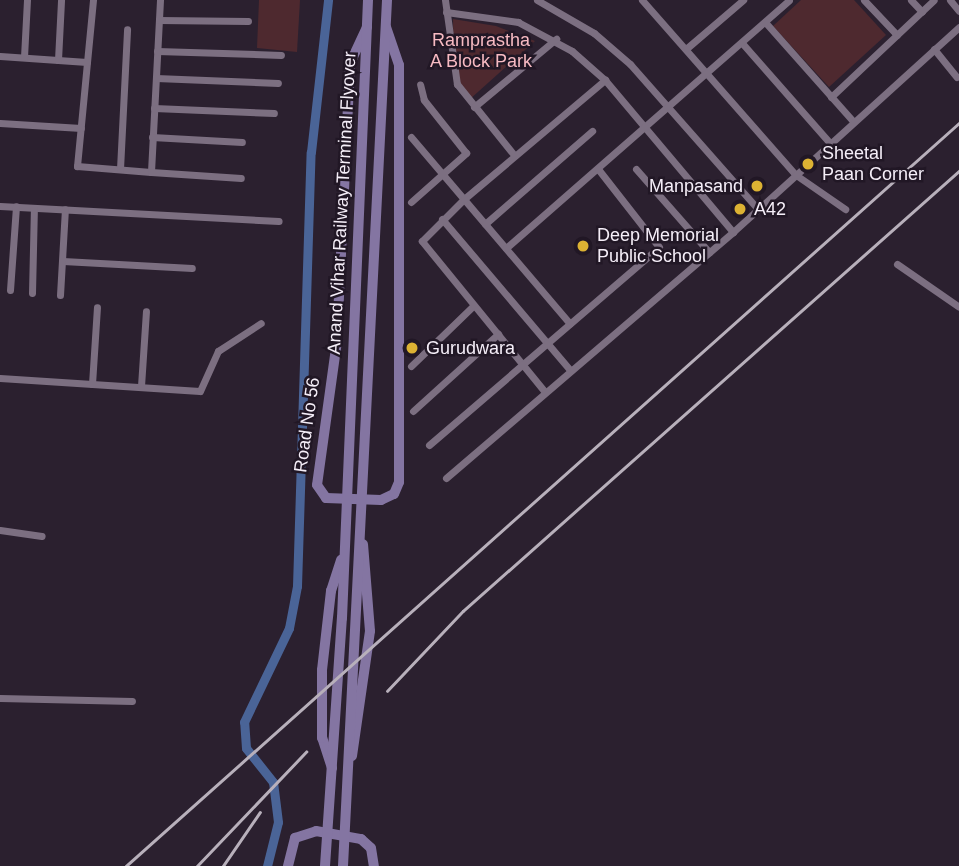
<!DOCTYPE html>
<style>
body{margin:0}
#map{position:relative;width:959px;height:866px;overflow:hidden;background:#2b202f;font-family:Helvetica,sans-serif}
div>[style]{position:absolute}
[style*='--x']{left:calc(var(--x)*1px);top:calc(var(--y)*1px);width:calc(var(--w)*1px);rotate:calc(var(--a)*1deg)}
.green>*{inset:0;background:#4e292f}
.canal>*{height:9px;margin:-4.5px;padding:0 4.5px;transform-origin:4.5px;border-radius:4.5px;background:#4a6497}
.minor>*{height:7px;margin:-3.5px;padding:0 3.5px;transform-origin:3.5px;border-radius:3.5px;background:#7c6f81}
.secondary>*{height:10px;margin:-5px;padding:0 5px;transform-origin:5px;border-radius:5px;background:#8475a2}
.rail>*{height:2.5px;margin:-1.25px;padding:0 1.25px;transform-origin:1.25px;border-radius:1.25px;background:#b8b0bb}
.dots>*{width:19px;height:19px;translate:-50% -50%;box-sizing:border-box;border:4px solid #211725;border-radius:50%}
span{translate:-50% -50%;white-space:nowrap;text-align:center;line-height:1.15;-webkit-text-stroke:5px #211725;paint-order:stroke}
.park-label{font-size:18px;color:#f7bac2}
.poi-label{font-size:18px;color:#f5eef8}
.left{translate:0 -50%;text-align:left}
.right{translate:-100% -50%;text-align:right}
.street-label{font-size:18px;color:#f5eef8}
</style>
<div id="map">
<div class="green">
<i style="clip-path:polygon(259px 0,300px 0,297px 52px,257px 48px)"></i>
<i style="clip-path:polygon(801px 0,854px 0,886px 35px,829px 87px,773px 26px)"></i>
<i style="clip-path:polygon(453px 19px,496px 26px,535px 41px,469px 100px,454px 82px)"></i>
</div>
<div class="canal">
<i style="--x:267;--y:866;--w:45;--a:-76"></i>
<i style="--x:278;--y:822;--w:40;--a:-97.1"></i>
<i style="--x:273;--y:782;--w:43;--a:-128.5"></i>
<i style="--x:246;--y:748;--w:26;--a:-94"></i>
<i style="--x:244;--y:722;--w:104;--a:-64.4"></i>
<i style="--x:289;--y:628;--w:43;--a:-79.2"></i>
<i style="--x:297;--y:586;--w:434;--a:-88.2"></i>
<i style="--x:311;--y:152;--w:153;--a:-83.6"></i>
</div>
<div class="minor">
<i style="--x:93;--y:0;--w:167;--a:95.5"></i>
<i style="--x:77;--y:166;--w:74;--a:4.6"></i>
<i style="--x:160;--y:0;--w:172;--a:93"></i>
<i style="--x:151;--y:172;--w:90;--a:3.8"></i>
<i style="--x:445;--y:0;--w:85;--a:81.9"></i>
<i style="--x:457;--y:84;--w:91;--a:51.2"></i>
<i style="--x:537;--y:0;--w:66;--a:30.1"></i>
<i style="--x:594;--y:33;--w:48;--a:40.7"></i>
<i style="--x:630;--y:64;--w:193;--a:48.6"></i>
<i style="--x:642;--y:0;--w:233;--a:48.7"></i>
<i style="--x:796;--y:175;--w:60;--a:34.8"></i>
<i style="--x:864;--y:0;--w:48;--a:46.7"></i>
<i style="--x:911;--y:0;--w:16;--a:47"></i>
<i style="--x:950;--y:0;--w:14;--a:51"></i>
<i style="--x:446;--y:12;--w:73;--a:7.9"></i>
<i style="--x:518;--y:22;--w:61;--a:28.2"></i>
<i style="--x:572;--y:51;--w:44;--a:41.3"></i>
<i style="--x:605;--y:80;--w:199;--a:49.9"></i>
<i style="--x:159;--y:20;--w:89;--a:0.6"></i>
<i style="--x:765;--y:22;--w:132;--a:48.4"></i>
<i style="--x:742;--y:43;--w:133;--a:48.7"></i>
<i style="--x:687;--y:48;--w:74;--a:-40.6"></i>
<i style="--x:934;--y:49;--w:36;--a:51"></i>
<i style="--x:157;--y:51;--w:124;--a:1.8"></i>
<i style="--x:0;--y:56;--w:87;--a:3.9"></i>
<i style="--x:24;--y:57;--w:57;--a:-87"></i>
<i style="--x:58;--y:60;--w:60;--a:-87.1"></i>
<i style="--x:156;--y:78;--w:122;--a:2.3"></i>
<i style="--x:831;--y:97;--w:141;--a:-43.3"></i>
<i style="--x:474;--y:107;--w:107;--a:-39.7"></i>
<i style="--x:154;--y:108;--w:120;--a:2.4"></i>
<i style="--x:0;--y:123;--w:81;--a:3.5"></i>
<i style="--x:152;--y:137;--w:90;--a:3.2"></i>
<i style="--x:411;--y:137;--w:245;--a:49.6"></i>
<i style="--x:120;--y:169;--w:140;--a:-87.1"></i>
<i style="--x:636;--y:169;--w:111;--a:48.7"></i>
<i style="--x:411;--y:202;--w:74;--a:-41.7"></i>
<i style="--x:466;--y:153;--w:68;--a:-128.4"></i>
<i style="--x:424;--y:100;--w:16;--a:-104"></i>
<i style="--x:0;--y:206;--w:279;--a:3.1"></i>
<i style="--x:442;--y:219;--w:198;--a:49.7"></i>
<i style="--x:485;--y:224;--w:142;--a:-41"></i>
<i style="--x:506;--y:248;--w:376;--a:-41.2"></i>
<i style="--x:63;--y:261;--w:129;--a:3.1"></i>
<i style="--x:897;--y:264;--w:75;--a:34.7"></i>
<i style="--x:10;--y:290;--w:84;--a:-85.9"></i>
<i style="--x:32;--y:293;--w:85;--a:-88.7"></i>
<i style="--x:60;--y:295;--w:86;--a:-86.7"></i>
<i style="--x:411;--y:366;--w:86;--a:-44.1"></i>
<i style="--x:0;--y:378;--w:200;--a:3.7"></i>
<i style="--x:200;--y:391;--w:44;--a:-65.8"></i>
<i style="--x:218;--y:351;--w:51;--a:-33.1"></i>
<i style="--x:92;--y:384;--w:77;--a:-86.3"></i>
<i style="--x:141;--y:386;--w:75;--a:-86.2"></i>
<i style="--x:545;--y:392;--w:195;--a:-129.2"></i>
<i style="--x:422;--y:241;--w:59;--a:-45"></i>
<i style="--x:464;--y:199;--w:185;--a:-40.2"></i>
<i style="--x:413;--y:411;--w:115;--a:-42.2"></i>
<i style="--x:429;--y:445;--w:303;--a:-40.7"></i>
<i style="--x:659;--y:247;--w:99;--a:-128"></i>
<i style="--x:446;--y:478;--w:378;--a:-40.6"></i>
<i style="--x:733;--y:232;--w:305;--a:-42.2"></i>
<i style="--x:0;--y:530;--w:42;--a:8.1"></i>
<i style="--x:0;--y:698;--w:132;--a:1.3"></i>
</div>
<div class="secondary">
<i style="--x:367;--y:27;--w:40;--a:115"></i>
<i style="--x:350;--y:63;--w:278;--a:92.7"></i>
<i style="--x:337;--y:341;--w:145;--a:97.9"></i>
<i style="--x:317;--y:485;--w:16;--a:55"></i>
<i style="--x:326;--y:498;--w:55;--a:2.1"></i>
<i style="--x:381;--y:500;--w:14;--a:-25"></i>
<i style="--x:394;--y:494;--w:13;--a:-67"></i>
<i style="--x:399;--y:482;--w:417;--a:-90"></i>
<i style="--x:399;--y:65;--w:40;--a:-108.9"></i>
<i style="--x:352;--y:756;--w:126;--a:-81.8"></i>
<i style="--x:370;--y:631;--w:87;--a:-94.6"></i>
<i style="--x:332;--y:768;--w:32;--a:-108"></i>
<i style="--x:322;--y:738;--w:68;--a:-90"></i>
<i style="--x:322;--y:670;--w:80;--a:-83.5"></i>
<i style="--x:331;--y:591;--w:33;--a:-72"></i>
<i style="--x:288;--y:866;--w:29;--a:-76"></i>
<i style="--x:295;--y:838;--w:22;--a:-18"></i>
<i style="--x:316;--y:831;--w:46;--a:10.1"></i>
<i style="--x:361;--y:839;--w:13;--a:42"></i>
<i style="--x:371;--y:848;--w:18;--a:81"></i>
<i style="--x:325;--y:866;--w:249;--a:-86.1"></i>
<i style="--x:342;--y:618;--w:619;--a:-87.59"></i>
<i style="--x:343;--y:866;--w:867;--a:-87.09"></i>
</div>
<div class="rail">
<i style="--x:387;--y:691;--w:110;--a:-46.5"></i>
<i style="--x:463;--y:611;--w:663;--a:-41.58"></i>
<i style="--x:126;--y:866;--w:1116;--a:-41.73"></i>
<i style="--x:197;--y:866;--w:158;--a:-46.3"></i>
<i style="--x:223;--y:866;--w:65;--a:-55.6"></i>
</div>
<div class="dots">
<i style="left:808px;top:164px;background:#dcb233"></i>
<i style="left:757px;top:186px;background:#dcb233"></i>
<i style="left:740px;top:209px;background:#dcb233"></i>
<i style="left:583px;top:246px;background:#dcb233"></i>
<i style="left:412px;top:348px;background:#dcb233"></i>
</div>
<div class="park-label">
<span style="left:481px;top:51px">Ramprastha<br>A Block Park</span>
</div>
<div class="poi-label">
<span class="left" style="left:822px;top:164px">Sheetal<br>Paan Corner</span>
<span class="right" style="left:743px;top:186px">Manpasand</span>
<span class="left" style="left:754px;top:209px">A42</span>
<span class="left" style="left:597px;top:246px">Deep Memorial<br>Public School</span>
<span class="left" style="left:426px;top:348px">Gurudwara</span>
</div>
<div class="street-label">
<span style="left:342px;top:203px;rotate:-87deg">Anand Vihar Railway Terminal Flyover</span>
<span style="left:307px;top:425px;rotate:-82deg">Road No 56</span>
</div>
</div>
